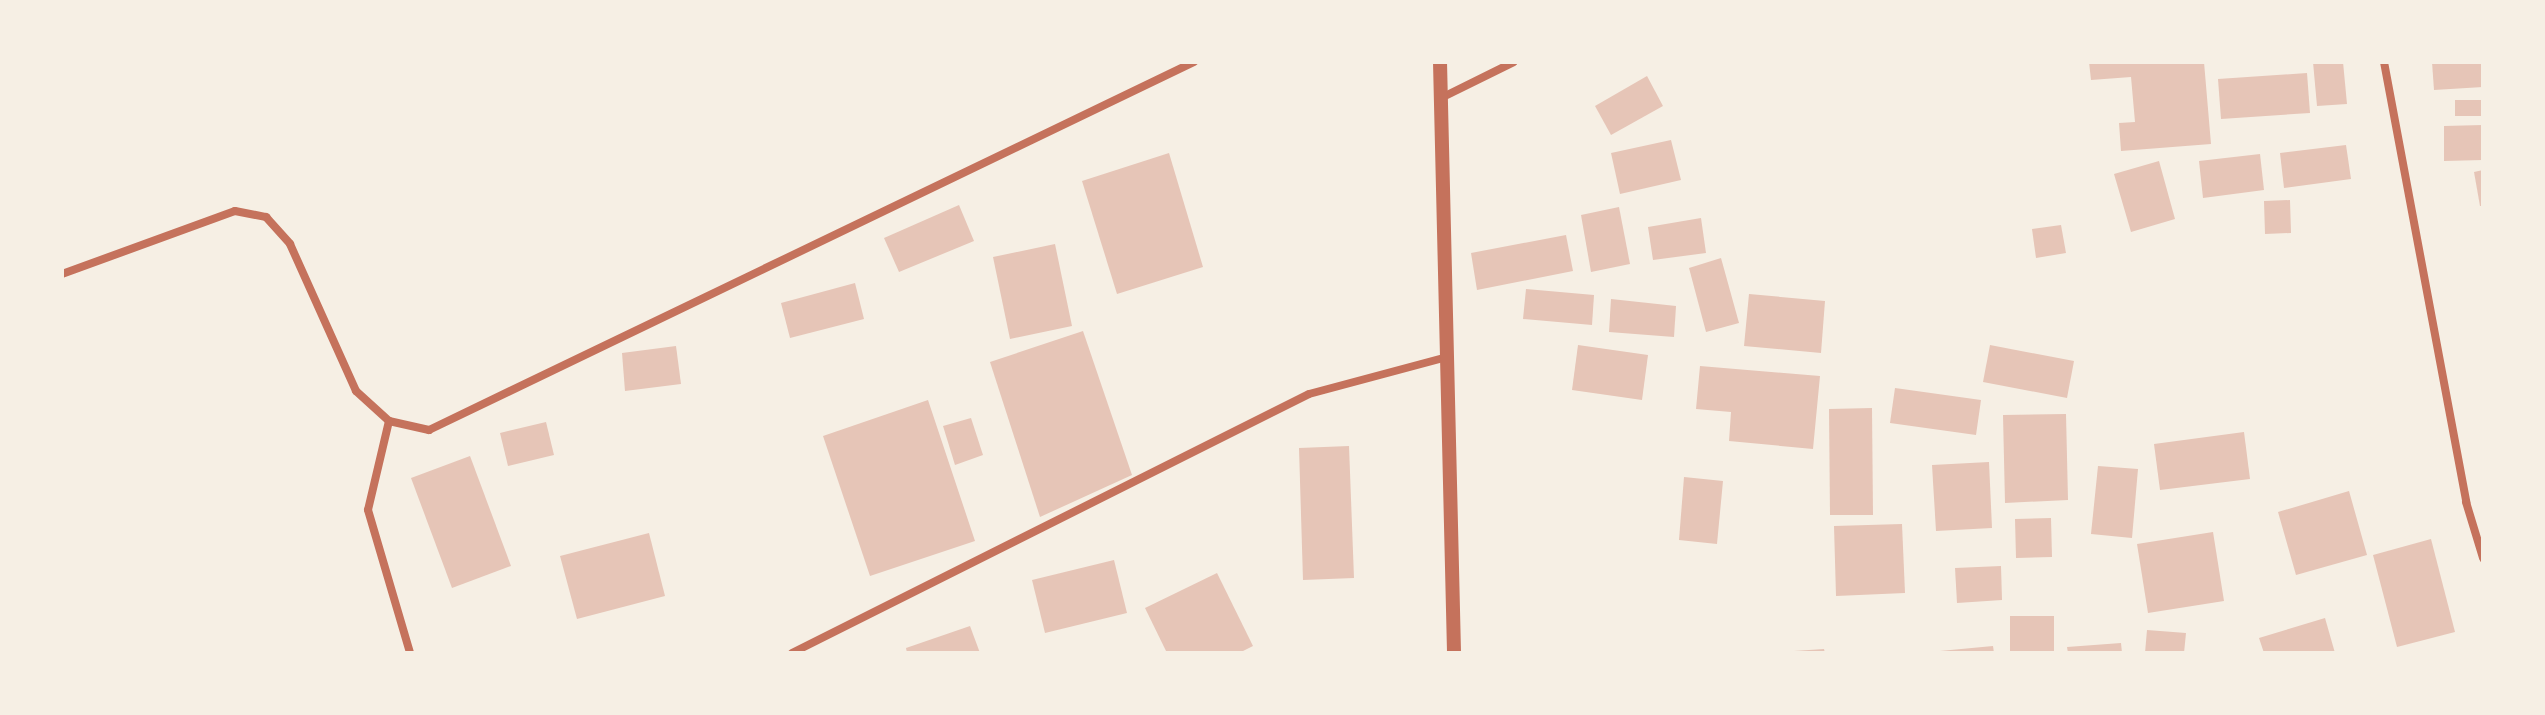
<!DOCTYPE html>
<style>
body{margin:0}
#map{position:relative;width:2545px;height:715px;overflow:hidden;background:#f6efe4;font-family:Barlow,sans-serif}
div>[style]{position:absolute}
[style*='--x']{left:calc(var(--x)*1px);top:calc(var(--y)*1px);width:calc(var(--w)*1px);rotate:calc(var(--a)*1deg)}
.building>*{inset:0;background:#e6c5b7}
.minor>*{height:8px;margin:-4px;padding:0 4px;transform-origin:4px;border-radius:4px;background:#c5725c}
.tertiary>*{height:14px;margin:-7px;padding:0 7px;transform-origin:7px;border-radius:7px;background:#c5725c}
span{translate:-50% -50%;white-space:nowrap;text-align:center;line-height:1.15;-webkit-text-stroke:6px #f6efe4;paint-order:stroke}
.frame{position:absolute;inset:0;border:64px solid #f6efe4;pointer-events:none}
</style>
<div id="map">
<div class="building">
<i style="clip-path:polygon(2089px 62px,2204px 62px,2211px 144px,2121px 151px,2119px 123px,2135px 122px,2131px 77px,2091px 80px)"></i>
<i style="clip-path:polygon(2313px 62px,2343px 62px,2347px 104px,2317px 106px)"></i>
<i style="clip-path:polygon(2432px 62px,2483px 62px,2483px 87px,2434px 90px)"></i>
<i style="clip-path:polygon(2307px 73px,2310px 113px,2221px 119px,2218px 79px)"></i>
<i style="clip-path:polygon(1647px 76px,1663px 106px,1611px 135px,1595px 106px)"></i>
<i style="clip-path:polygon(2455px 100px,2483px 100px,2483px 116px,2455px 116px)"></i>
<i style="clip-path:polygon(2483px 125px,2483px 160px,2444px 161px,2444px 126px)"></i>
<i style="clip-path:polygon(1671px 140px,1681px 180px,1620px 194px,1611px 153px)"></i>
<i style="clip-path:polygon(2346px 145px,2351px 179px,2284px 188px,2280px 153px)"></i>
<i style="clip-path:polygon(1169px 153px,1203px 267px,1117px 294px,1082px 181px)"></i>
<i style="clip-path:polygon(2260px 154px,2264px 190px,2203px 198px,2199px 161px)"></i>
<i style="clip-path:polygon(2159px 161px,2175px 219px,2131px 232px,2114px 174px)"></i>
<i style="clip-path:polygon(2483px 170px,2483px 206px,2480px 206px,2474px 172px)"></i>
<i style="clip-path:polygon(2290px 200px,2291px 233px,2265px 234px,2264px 201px)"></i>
<i style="clip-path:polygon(959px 205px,974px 241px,899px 272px,884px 238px)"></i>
<i style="clip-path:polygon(1619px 207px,1630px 264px,1591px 272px,1581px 215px)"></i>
<i style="clip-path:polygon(1701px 218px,1706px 253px,1653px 260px,1648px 227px)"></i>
<i style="clip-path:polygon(2061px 225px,2066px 253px,2036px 258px,2032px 229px)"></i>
<i style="clip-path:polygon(1566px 235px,1573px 271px,1477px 290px,1471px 253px)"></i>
<i style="clip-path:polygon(1055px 244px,1072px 326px,1010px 339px,993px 257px)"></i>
<i style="clip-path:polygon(1721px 258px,1739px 323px,1706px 332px,1689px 268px)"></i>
<i style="clip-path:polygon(855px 283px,864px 319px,790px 338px,781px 303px)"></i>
<i style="clip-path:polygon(1526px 289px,1594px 295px,1592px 325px,1523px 319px)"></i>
<i style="clip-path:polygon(1749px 294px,1825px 301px,1821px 353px,1744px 346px)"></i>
<i style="clip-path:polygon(1611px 299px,1676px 306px,1674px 337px,1609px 332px)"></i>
<i style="clip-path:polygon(1083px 331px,1132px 475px,1040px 517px,990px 362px)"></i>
<i style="clip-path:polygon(1578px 345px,1648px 355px,1642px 400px,1572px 390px)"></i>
<i style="clip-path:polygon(1990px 345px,2074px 361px,2067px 398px,1983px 382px)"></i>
<i style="clip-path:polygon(676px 346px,681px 384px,625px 391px,622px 353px)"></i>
<i style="clip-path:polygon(1700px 366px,1820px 376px,1813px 449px,1729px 441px,1731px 412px,1696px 409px)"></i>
<i style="clip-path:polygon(1895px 388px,1981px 400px,1976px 435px,1890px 423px)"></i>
<i style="clip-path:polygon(928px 400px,975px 541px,870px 576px,823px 436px)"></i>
<i style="clip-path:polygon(1872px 408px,1873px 515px,1830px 515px,1829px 409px)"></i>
<i style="clip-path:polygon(2066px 414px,2068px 500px,2005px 503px,2003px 415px)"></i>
<i style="clip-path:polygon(971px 418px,983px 455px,955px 465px,943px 426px)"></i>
<i style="clip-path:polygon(546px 422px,554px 455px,508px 466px,500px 433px)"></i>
<i style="clip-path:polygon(2244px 432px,2250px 479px,2160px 490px,2154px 444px)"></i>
<i style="clip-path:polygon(1349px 446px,1354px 578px,1303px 580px,1299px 448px)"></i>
<i style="clip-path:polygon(470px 456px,511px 566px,452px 588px,411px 478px)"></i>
<i style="clip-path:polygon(1989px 462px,1992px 528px,1936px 531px,1932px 465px)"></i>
<i style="clip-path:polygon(2098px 466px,2138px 469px,2132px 538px,2091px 534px)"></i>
<i style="clip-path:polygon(1684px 477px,1723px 481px,1717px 544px,1679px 540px)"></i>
<i style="clip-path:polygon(2349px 491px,2367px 555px,2296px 575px,2278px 512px)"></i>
<i style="clip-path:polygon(2051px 518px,2052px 557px,2016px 558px,2015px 519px)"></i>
<i style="clip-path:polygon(1902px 524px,1905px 593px,1836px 596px,1834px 526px)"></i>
<i style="clip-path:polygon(2213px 532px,2224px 601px,2148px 613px,2137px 544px)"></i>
<i style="clip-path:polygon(649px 533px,665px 596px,577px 619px,560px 556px)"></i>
<i style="clip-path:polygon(2431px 539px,2455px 632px,2397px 647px,2373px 555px)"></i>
<i style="clip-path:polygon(1114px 560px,1127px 613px,1045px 633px,1032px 580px)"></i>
<i style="clip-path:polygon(2001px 566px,2002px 600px,1957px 603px,1955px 568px)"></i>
<i style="clip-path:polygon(1217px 573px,1253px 646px,1239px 653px,1167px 653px,1145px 608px)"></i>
<i style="clip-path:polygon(2010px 616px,2054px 616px,2054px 653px,2010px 653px)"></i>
<i style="clip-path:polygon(2325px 618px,2335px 653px,2264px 653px,2259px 638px)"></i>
<i style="clip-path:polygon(970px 626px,980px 653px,907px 653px,906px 648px)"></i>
<i style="clip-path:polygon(2147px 630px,2186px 633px,2184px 653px,2145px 653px)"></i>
<i style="clip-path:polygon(2121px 643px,2122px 653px,2068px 653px,2067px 647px)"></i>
<i style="clip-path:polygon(1993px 646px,1994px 653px,1940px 653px,1940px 651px)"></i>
<i style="clip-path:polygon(1824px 649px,1825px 653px,1794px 653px,1794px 651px)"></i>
</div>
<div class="minor">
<i style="--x:2384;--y:62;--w:448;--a:79.4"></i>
<i style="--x:2466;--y:502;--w:59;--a:73.1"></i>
<i style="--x:1441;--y:98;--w:81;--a:-26.3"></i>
<i style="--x:62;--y:274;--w:184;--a:-20"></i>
<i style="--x:235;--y:211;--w:32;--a:11"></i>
<i style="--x:266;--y:217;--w:36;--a:48"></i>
<i style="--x:290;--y:244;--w:161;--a:65.8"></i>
<i style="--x:356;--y:391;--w:45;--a:42.3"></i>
<i style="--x:389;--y:421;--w:41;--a:12.7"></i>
<i style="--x:429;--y:430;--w:849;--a:-25.69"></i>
<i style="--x:389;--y:421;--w:91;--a:103.3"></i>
<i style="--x:368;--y:510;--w:149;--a:73.6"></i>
<i style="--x:792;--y:653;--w:578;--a:-26.61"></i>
<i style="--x:1309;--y:394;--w:143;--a:-15"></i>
</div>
<div class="tertiary">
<i style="--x:1440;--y:62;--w:591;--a:88.64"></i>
</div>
<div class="frame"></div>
</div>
